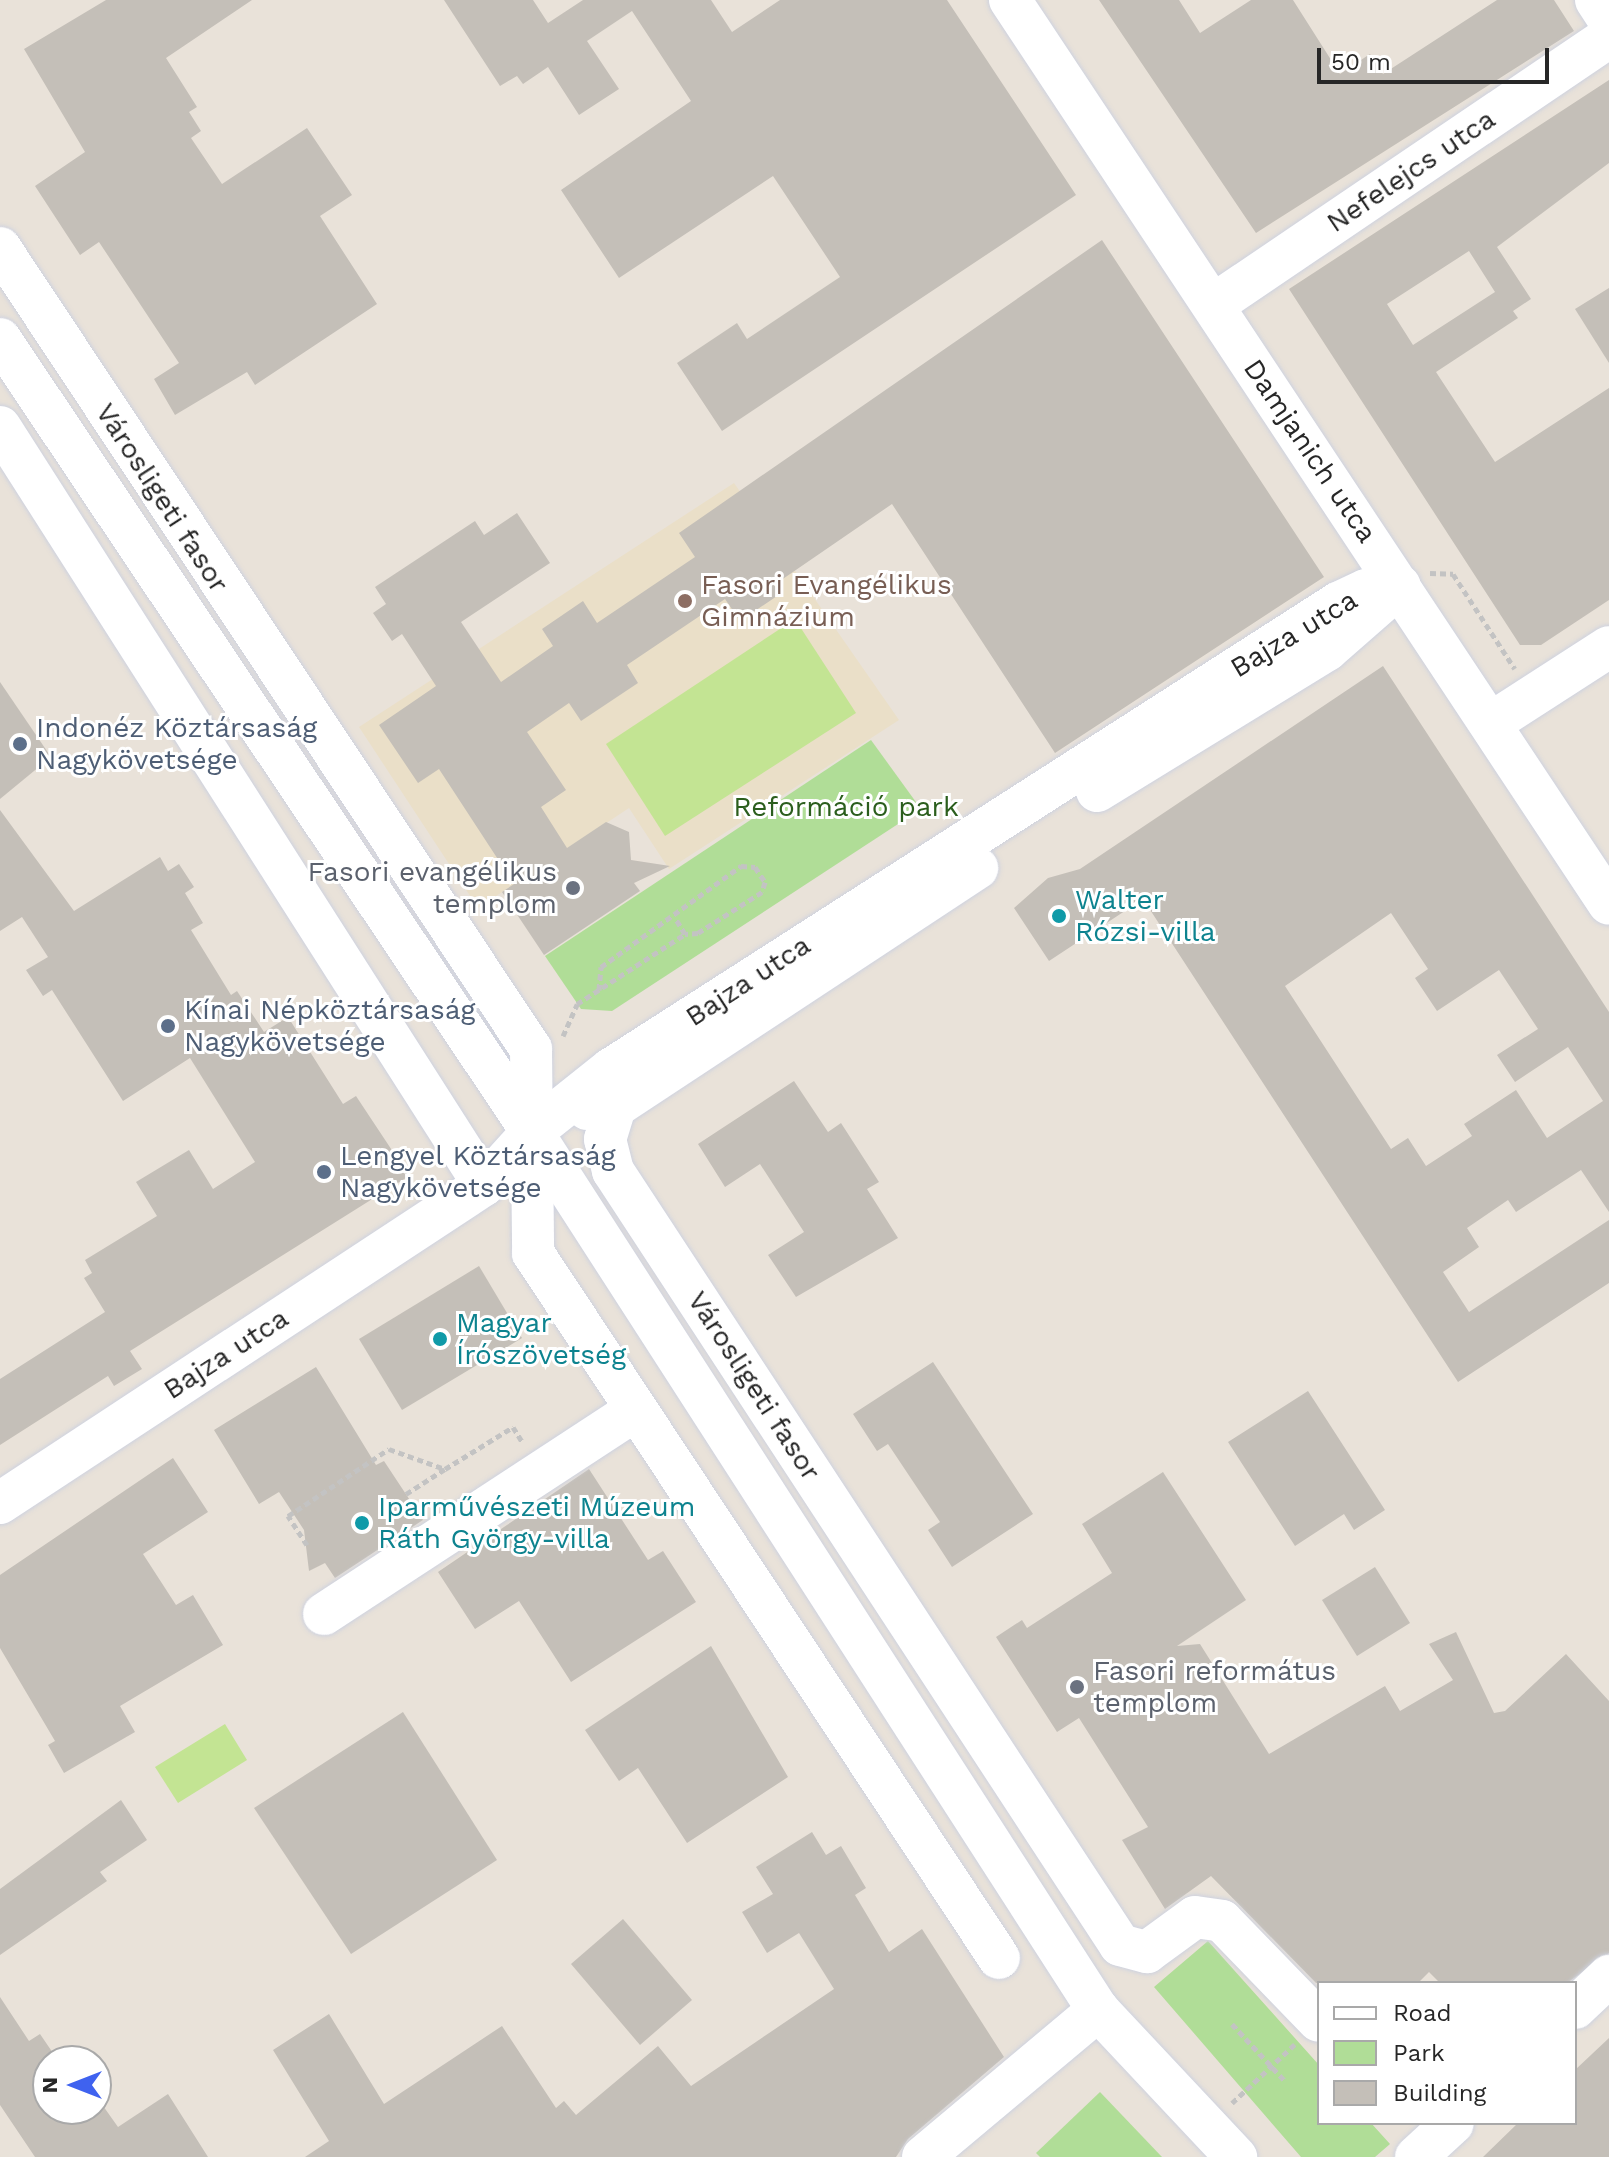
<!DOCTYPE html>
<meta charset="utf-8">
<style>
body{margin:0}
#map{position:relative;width:1609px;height:2157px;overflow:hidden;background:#e9e2d9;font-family:"Work Sans",sans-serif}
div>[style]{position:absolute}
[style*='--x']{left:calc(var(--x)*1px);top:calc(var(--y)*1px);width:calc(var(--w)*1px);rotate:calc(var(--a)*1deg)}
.education>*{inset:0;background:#eadfc8}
.green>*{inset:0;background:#b0dd97}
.pitch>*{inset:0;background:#c3e493}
.building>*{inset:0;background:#c4bfb8}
.path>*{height:5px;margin-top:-2.5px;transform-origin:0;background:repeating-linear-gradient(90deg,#c3c3c3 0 6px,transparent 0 10px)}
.roads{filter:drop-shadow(0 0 2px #ced2df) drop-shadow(0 0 2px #ced2df)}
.minor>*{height:42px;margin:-21px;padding:0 21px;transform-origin:21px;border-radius:21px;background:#fff}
.dots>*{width:22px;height:22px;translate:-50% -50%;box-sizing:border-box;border:4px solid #fff;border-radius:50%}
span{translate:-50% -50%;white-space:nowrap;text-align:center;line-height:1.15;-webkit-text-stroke:6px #fff;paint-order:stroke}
.street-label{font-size:28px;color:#272727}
.education-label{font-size:28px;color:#785e54}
.left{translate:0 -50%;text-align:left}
.service-label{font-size:28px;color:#4e5e75}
.park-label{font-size:28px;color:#2b5e1d}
.worship-label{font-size:28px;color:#5b616d}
.right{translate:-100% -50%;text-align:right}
.culture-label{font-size:28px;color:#0d838f}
.legend{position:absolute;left:1317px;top:1981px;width:260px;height:144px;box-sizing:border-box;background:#fff;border:2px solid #a9a9a9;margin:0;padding:10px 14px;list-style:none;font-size:24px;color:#272727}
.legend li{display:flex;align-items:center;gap:16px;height:40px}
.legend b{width:40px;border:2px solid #a9a9a9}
.north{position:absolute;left:32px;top:2045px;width:80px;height:80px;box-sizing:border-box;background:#fff;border:2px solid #a9a9a9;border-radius:50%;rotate:270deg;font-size:22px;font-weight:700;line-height:32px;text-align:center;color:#272727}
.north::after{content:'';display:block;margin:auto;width:28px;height:36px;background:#3f62ef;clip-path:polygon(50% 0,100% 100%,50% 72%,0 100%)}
.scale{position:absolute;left:1317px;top:48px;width:232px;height:36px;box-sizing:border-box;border:4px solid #272727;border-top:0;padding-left:10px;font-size:24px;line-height:28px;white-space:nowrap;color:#272727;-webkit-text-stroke:6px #fff;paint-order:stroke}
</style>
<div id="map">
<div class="education">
<i style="clip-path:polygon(734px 483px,899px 720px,669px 869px,629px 808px,478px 908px,359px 727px)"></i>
</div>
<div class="green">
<i style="clip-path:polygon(871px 740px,921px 809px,612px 1011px,581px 1009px,545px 956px)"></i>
<i style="clip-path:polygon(1208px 1941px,1319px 2065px,1319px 2123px,1371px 2123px,1390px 2144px,1375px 2157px,1301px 2157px,1154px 1987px)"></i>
<i style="clip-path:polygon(1100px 2092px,1162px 2157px,1040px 2157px,1036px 2153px)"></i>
</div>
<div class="pitch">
<i style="clip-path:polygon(795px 619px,856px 713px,665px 836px,606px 744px)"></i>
<i style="clip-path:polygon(225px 1724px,247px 1760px,178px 1803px,155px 1767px)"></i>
</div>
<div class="building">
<i style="clip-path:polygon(106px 0,252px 0,166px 58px,197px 107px,189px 112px,201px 131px,191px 138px,222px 184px,307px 128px,352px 195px,320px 216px,377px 304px,255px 385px,247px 372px,175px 415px,154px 379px,179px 363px,99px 242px,80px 255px,35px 186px,85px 152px,24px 49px)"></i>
<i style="clip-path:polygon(444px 0,533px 0,548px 23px,583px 0,711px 0,732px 32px,780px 0,947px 0,1076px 195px,722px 431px,677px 363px,737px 323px,747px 339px,840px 277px,773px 176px,619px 278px,561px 190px,691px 101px,632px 11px,587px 41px,619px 89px,579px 115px,548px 67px,523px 84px,517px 76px,500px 86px)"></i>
<i style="clip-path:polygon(1099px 0,1179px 0,1200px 33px,1251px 0,1293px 0,1340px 74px,1370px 54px,1383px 74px,1497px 0,1554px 0,1574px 31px,1256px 233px)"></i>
<i style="clip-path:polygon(evenodd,1609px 80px,1609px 163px,1497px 247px,1531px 299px,1513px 311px,1518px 318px,1436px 372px,1495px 462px,1609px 388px,1609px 600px,1541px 645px,1520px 645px,1289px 289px,1609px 80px,1469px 251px,1495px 292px,1413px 345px,1387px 304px,1469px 251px)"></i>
<i style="clip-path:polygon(1102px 240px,1324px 577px,1055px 753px,892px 504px,774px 585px,780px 594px,740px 621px,725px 599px,627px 665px,638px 683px,581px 721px,569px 703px,527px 732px,566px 790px,541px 807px,567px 848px,606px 822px,629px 832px,631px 860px,670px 866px,634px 883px,640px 891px,544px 955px,502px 892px,514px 884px,439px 769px,418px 783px,379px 725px,436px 686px,402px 634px,392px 641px,373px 613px,386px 604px,375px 587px,475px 521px,484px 535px,517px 513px,550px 563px,461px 622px,501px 682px,553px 646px,542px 629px,583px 601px,597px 623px,695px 557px,679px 533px)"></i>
<i style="clip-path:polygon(1609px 288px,1609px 363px,1575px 309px)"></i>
<i style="clip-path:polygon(evenodd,1383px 666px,1609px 1012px,1609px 1212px,1581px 1170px,1516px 1212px,1508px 1200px,1467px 1228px,1479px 1247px,1443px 1272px,1469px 1312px,1609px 1220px,1609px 1283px,1458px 1382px,1143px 899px,1049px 961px,1014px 908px,1048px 878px,1080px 869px,1383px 666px,1391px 913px,1428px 969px,1415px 978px,1437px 1011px,1499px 970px,1538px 1029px,1497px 1055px,1515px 1082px,1568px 1047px,1603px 1101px,1547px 1138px,1516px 1090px,1464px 1124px,1472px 1136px,1426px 1166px,1408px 1138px,1391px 1149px,1285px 986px,1391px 913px)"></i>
<i style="clip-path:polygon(0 682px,51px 757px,0 799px)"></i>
<i style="clip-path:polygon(0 810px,74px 911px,160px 857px,168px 871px,179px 864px,194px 887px,185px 893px,203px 923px,191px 930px,231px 995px,237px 991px,264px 1032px,288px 1017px,343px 1104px,356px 1096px,409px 1176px,130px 1351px,142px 1369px,114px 1386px,108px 1376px,0 1445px,0 1379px,105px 1312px,84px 1278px,92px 1273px,85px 1260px,157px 1216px,136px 1182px,189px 1150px,213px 1189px,255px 1162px,190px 1058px,123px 1101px,52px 990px,43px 996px,26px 970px,48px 957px,22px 917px,0 931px)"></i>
<i style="clip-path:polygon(794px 1081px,828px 1132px,841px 1123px,879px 1182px,867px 1189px,898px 1238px,796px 1297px,768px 1255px,804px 1232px,760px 1164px,725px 1187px,698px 1144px)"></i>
<i style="clip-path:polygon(479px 1266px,522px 1338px,402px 1410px,359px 1339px)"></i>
<i style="clip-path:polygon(933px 1362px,1033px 1514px,952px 1567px,928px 1530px,940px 1522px,888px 1444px,877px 1451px,853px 1414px)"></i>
<i style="clip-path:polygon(316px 1367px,376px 1465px,384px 1461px,423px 1520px,335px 1578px,325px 1563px,309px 1571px,304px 1530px,279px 1492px,259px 1504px,214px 1430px)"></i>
<i style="clip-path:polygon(1308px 1391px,1385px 1510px,1354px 1530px,1344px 1514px,1295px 1546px,1228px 1442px)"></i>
<i style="clip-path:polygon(173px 1458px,208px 1512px,143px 1554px,176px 1605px,193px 1595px,223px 1645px,120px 1706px,135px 1732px,64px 1773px,48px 1745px,55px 1741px,0 1648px,0 1575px)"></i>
<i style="clip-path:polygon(589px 1469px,648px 1560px,663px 1551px,696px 1602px,571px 1682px,519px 1601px,475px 1629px,438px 1572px)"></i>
<i style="clip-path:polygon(1163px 1472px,1246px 1600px,1177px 1646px,1200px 1644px,1269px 1754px,1385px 1686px,1400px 1711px,1453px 1680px,1429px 1644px,1456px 1632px,1494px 1713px,1505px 1711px,1566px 1654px,1609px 1701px,1609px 1953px,1567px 1983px,1440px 1983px,1429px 1972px,1418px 1983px,1316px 1983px,1211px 1876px,1165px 1909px,1122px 1840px,1148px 1827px,1079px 1718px,1057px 1732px,996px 1637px,1022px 1620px,1027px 1628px,1112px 1573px,1082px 1524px)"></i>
<i style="clip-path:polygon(1375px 1567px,1410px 1623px,1357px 1656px,1322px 1600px)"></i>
<i style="clip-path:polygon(711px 1646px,788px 1777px,687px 1843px,638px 1768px,619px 1781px,585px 1730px)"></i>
<i style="clip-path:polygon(403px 1712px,497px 1860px,351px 1954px,254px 1808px)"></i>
<i style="clip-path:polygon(121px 1800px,147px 1840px,100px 1872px,107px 1881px,0 1955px,0 1889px)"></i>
<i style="clip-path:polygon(812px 1832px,826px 1855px,841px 1846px,866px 1888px,855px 1895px,889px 1952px,922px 1929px,1004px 2057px,908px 2139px,896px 2157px,305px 2157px,329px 2141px,273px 2050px,329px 2014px,384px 2104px,502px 2026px,556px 2108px,564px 2101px,576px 2115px,658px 2046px,691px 2086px,834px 1989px,799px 1933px,767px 1953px,742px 1912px,773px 1894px,756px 1867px)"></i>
<i style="clip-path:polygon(623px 1919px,692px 2000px,640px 2045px,571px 1964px)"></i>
<i style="clip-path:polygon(0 1997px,29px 2041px,40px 2034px,55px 2056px,48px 2061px,48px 2109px,96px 2109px,101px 2103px,118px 2127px,168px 2094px,208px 2157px,35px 2157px,0 2105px)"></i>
<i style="clip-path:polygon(1609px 2038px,1609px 2157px,1483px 2157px,1518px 2123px,1575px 2123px,1575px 2070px)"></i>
</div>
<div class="path">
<i style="--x:1430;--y:573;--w:23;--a:2"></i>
<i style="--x:1453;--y:574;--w:113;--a:56.9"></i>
<i style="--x:599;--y:990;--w:23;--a:-85"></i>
<i style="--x:601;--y:967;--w:173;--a:-35.8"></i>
<i style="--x:741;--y:866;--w:14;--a:4"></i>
<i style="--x:755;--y:867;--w:18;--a:56"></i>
<i style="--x:765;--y:882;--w:10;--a:107"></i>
<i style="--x:762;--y:892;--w:76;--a:147.4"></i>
<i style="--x:698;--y:933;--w:13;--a:176"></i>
<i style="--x:685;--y:934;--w:17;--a:-121"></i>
<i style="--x:563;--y:1036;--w:35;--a:-66"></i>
<i style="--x:577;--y:1004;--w:129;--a:-32.9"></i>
<i style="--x:406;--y:1494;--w:46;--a:-32.7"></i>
<i style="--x:307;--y:1545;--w:35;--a:-123"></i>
<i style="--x:288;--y:1516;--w:121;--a:-33.6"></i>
<i style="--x:389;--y:1449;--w:59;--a:19.7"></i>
<i style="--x:445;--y:1469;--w:80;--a:-31.7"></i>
<i style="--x:513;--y:1427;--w:19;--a:58"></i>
<i style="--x:1232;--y:2024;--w:78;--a:47.1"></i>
<i style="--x:1232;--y:2103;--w:86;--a:-43.1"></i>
</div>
<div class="roads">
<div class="minor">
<i style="--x:1010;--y:0;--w:1084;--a:56.47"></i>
<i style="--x:1596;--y:0;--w:24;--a:57"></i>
<i style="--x:0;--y:248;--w:961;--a:56.46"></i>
<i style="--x:531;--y:1049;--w:204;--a:89.4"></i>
<i style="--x:533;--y:1253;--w:845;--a:56.54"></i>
<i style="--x:1213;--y:305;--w:478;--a:-34.1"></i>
<i style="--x:0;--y:339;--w:955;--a:56.14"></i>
<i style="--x:532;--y:1132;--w:1045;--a:57.19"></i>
<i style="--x:1098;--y:2010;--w:202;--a:46.8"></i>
<i style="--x:0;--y:427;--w:899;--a:57.44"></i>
<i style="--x:1491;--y:723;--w:140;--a:-32.8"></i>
<i style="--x:1097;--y:791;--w:270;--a:-31.5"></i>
<i style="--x:1327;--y:650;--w:96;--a:-41.2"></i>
<i style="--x:615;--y:1107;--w:34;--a:107"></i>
<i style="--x:605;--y:1139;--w:33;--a:76"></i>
<i style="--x:613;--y:1171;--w:925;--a:56.77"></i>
<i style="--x:1120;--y:1945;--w:28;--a:15"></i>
<i style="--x:1147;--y:1952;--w:59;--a:-36.1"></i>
<i style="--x:1195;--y:1917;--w:27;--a:8"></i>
<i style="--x:1222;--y:1921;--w:139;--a:45.9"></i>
<i style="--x:587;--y:1109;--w:28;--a:-4"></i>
<i style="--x:615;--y:1107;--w:434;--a:-33.4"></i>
<i style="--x:0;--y:1503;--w:579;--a:-33.31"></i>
<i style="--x:484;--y:1185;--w:72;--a:-47.8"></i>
<i style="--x:532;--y:1132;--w:101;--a:-38.6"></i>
<i style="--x:611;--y:1069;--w:864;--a:-32.66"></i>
<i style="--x:1338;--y:603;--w:31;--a:-25"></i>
<i style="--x:1366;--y:590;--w:34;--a:-7"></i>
<i style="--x:324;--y:1614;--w:371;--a:-33.2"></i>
<i style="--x:1575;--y:2008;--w:47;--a:-43.3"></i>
<i style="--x:923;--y:2157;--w:229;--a:-40"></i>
<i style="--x:1416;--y:2157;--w:50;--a:-42.6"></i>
</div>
</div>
<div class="dots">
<i style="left:685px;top:601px;background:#8d6e63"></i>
<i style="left:20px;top:744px;background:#5c6f8a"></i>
<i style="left:573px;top:888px;background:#6b7280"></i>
<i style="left:1059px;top:916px;background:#0f9aa8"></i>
<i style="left:168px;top:1026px;background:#5c6f8a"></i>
<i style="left:324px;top:1172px;background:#5c6f8a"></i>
<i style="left:440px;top:1339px;background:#0f9aa8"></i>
<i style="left:362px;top:1523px;background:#0f9aa8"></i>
<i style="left:1077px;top:1687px;background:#6b7280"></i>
</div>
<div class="street-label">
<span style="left:1411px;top:171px;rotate:-34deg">Nefelejcs utca</span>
<span style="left:1310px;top:451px;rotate:56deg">Damjanich utca</span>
<span style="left:162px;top:498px;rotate:57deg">Városligeti fasor</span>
<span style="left:1294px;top:634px;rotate:-31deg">Bajza utca</span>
<span style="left:748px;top:981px;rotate:-33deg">Bajza utca</span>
<span style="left:226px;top:1354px;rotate:-33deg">Bajza utca</span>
<span style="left:754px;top:1386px;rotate:57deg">Városligeti fasor</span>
</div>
<div class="education-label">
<span class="left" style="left:701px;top:601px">Fasori Evangélikus<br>Gimnázium</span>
</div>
<div class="service-label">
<span class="left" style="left:36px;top:744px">Indonéz Köztársaság<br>Nagykövetsége</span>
<span class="left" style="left:184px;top:1026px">Kínai Népköztársaság<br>Nagykövetsége</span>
<span class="left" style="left:340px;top:1172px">Lengyel Köztársaság<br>Nagykövetsége</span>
</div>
<div class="park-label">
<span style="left:846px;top:807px">Reformáció park</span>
</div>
<div class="worship-label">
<span class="right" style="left:557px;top:888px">Fasori evangélikus<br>templom</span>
<span class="left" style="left:1093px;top:1687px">Fasori református<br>templom</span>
</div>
<div class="culture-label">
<span class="left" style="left:1075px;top:916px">Walter<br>Rózsi-villa</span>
<span class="left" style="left:456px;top:1339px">Magyar<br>Írószövetség</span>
<span class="left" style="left:378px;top:1523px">Iparművészeti Múzeum<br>Ráth György-villa</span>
</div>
<ul class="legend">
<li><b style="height:10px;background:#fff"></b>Road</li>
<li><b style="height:22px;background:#b0dd97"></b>Park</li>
<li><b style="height:22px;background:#c4bfb8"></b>Building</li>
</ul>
<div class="north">N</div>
<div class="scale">50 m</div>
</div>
